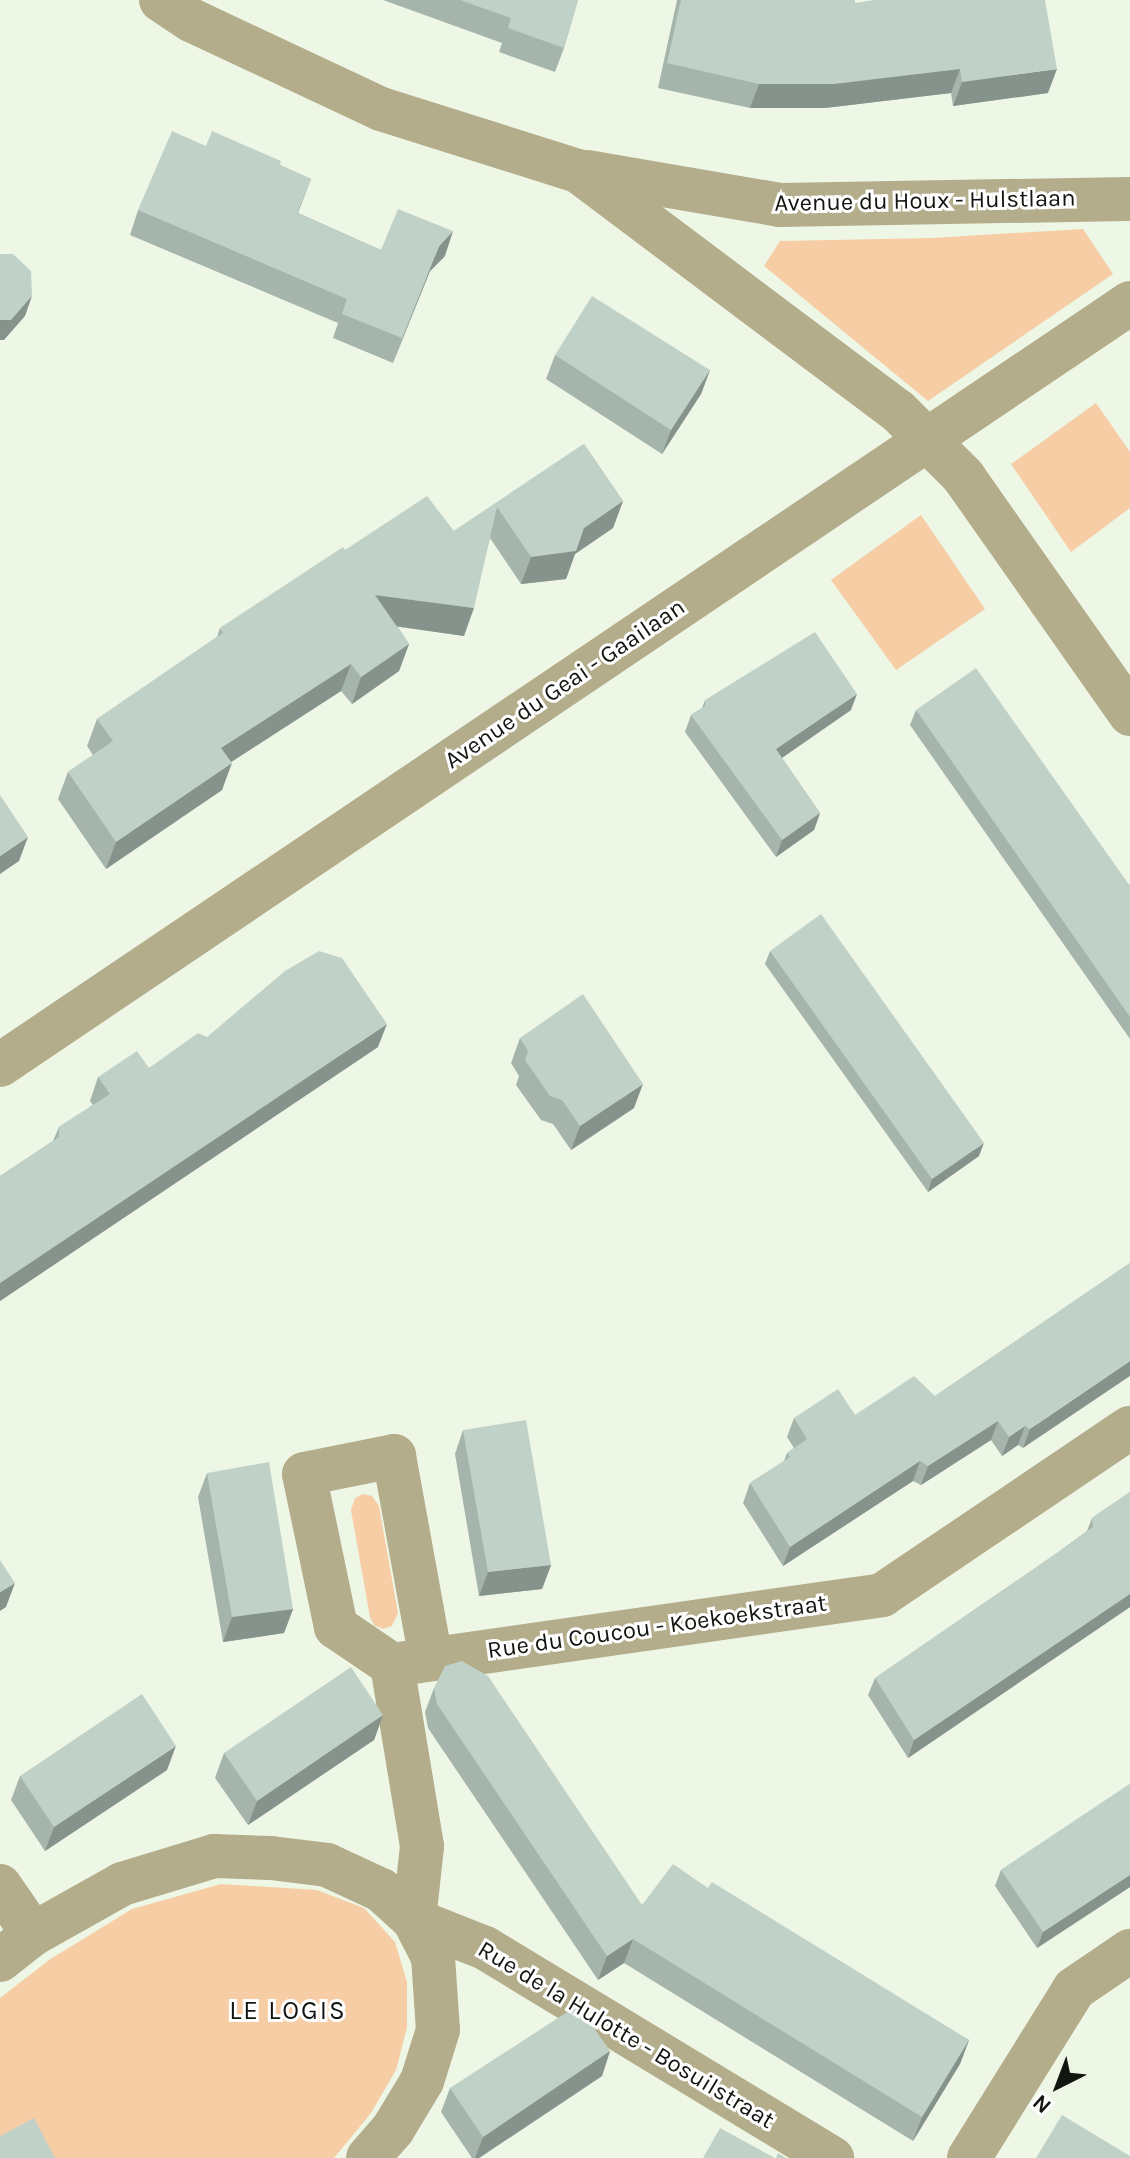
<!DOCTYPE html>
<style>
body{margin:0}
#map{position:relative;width:1130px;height:2158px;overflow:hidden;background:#eef7e6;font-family:Karla,sans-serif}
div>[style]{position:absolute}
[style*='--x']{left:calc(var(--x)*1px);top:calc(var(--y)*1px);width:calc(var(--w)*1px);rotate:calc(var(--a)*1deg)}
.green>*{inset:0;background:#f6cda4}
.minor>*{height:44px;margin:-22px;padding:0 22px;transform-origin:22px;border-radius:22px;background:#b4ad8b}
.wall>*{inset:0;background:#a5b5ac}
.shaded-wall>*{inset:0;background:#86938c}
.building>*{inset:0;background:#c0d2c8}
span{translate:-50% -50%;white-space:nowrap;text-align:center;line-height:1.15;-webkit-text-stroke:6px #fff;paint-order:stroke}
.street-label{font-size:24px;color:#131610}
.neighbourhood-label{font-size:26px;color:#131610;letter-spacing:2px}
.north{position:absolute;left:1018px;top:2046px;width:80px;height:80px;-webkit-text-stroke:6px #fff;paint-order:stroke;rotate:222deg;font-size:22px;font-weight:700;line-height:32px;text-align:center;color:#131610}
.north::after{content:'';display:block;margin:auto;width:28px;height:36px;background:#131610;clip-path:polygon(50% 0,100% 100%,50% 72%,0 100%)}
</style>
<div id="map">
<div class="green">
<i style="clip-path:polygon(1083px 229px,1113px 274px,928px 401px,764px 266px,780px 241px,932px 238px)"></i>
<i style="clip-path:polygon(1096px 403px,1130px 452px,1130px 508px,1071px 552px,1011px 464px)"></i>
<i style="clip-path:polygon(921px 515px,985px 609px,896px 670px,831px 580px)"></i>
<i style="clip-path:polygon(363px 1494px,372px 1496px,379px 1506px,398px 1613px,392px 1626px,383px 1629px,374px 1625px,370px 1617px,351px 1510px,355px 1498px)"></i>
<i style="clip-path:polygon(221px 1884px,317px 1890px,364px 1908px,395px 1942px,407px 1982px,407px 2027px,396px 2070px,371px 2113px,334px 2158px,0 2158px,0 1998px,49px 1960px,132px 1909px)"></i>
</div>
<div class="minor">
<i style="--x:161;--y:0;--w:36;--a:34"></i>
<i style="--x:191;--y:20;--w:210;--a:25.1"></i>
<i style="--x:381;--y:109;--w:207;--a:17.5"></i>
<i style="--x:578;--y:171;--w:400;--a:36.9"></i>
<i style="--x:898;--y:411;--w:92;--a:45"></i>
<i style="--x:963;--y:476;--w:291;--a:54.9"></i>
<i style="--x:587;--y:172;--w:196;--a:9.7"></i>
<i style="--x:780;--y:205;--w:350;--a:-1"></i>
<i style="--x:0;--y:1065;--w:1363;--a:-33.99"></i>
<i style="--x:392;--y:1665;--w:68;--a:-145.8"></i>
<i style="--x:336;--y:1627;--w:156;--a:-101.8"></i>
<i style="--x:304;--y:1474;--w:92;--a:-11.3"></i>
<i style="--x:394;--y:1456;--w:206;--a:79.7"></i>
<i style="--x:0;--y:1886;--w:58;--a:55.5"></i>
<i style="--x:414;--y:1920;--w:74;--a:-83.8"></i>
<i style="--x:422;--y:1846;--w:183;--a:-99.4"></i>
<i style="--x:392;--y:1665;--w:495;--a:-8.1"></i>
<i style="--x:882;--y:1595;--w:299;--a:-34"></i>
<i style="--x:414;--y:1920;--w:76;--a:21.5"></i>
<i style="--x:485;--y:1948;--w:406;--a:31.2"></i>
<i style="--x:0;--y:1960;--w:42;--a:-38.2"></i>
<i style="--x:33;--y:1934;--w:102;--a:-29.3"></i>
<i style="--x:122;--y:1884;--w:96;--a:-16.9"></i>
<i style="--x:214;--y:1856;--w:57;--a:2"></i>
<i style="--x:271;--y:1858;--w:56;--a:7.1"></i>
<i style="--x:327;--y:1865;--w:60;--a:24.8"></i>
<i style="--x:381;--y:1890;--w:45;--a:42.3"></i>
<i style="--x:414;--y:1920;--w:42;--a:62.8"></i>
<i style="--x:433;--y:1957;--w:73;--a:86.1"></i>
<i style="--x:438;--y:2030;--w:53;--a:107.4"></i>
<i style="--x:422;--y:2081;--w:56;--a:121.1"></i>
<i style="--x:393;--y:2129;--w:38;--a:131"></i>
<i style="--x:969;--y:2158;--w:199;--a:-58.1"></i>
<i style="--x:1074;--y:1989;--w:68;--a:-34.2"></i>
</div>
<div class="wall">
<i style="clip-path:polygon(383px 0,578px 0,564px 48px,555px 72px,499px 52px,502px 43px)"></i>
<i style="clip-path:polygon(677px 0,855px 0,855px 3px,1048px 93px,953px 106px,951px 93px,825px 108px,750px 108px,658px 88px)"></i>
<i style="clip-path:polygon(206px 146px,280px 165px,311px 179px,298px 213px,381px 250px,445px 256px,430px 271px,393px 363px,333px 338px,338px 323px,130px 235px,138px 210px)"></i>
<i style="clip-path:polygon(555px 355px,710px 370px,701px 394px,662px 454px,546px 379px)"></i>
<i style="clip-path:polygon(584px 444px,623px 501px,613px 528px,575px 554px,566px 579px,521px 584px,490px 538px,464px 636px,397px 626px,409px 644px,399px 671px,352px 704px,341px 691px,231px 762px,222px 790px,106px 869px,58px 799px,68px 772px,93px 755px,87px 746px,97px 719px,217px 637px,220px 628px,345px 550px,454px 531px)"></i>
<i style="clip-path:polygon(705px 700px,851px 710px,782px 758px,820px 813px,814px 830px,776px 857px,685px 732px,691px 715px,702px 708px)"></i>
<i style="clip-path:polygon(916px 710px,1130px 886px,1130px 1039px,910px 725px)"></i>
<i style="clip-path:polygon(770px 951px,979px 1156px,928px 1192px,765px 964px)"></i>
<i style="clip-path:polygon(207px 1037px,378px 1047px,0 1301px,0 1176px,53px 1141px,59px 1127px,93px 1105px,90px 1101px,98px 1077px,149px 1068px)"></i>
<i style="clip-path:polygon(520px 1038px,634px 1108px,571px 1150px,553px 1124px,541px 1120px,516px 1085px,519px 1076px,511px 1063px)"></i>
<i style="clip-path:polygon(1130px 1263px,1023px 1448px,1018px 1445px,1002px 1456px,991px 1440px,921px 1485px,913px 1481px,783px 1566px,743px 1503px,750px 1483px,784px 1461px,787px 1453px,794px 1448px,787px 1437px,794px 1418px,855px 1415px,935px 1396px)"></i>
<i style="clip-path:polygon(463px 1430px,551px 1565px,542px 1589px,479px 1596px,455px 1454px)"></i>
<i style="clip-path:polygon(207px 1473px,293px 1609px,284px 1633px,223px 1642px,198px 1497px)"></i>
<i style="clip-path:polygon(1130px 1492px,1130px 1607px,908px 1758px,868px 1695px,875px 1678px,1057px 1553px,1087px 1531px,1092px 1518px)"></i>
<i style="clip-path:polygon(434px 1688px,642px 1905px,708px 1888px,969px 2040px,960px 2064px,913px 2141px,624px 1963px,598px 1980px,428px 1728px,425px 1712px)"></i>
<i style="clip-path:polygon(383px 1715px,374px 1740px,248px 1825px,215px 1778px,224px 1753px)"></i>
<i style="clip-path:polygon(167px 1770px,45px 1851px,11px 1800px,20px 1776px)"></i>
<i style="clip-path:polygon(1130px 1784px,1130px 1887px,1037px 1948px,995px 1886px,1001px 1870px)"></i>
<i style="clip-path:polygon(610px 2051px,602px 2076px,479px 2158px,472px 2158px,441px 2112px,450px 2088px)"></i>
</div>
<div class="shaded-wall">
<i style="clip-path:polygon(960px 69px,951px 93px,825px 108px,750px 108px,759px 84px)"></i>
<i style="clip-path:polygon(1057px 69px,1048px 93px,953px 106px,962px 82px)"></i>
<i style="clip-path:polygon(453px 231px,445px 256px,430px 271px,393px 363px,439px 246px)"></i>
<i style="clip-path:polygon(32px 296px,25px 316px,4px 340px,0 340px,0 320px)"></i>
<i style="clip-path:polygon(710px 370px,701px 394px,662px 454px,671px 430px)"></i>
<i style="clip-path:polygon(623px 501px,613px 528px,575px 554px,566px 579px,521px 584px,531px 557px,584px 528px)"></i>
<i style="clip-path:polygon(375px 595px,474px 608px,464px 636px,365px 622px)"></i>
<i style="clip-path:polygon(409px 644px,399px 671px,352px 704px,361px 677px)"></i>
<i style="clip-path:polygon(351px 664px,341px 691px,211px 775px,221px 748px)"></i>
<i style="clip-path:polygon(857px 694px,851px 710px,770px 766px,776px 749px)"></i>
<i style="clip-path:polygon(232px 763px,222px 790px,106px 869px,116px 842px)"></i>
<i style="clip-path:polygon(820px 813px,814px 830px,776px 857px,782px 840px)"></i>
<i style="clip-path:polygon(28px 837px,19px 861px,0 874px,0 856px)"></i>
<i style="clip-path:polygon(387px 1024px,378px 1047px,0 1301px,0 1283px)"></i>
<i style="clip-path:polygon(643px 1084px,634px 1108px,571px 1150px,580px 1126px)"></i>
<i style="clip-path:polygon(984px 1143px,979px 1156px,928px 1192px,932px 1179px)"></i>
<i style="clip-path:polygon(1130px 1361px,1130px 1376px,1023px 1448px,1030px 1429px)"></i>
<i style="clip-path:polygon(998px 1421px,991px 1440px,921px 1485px,928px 1466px)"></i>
<i style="clip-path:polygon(1025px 1426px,1018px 1445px,1002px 1456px,1009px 1437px)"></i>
<i style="clip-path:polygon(920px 1461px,913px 1481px,783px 1566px,790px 1547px)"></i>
<i style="clip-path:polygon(551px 1565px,542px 1589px,479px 1596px,488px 1572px)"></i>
<i style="clip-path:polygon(15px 1583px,6px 1607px,0 1611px,0 1592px)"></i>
<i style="clip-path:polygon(1130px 1594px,1130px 1607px,908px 1758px,914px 1740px)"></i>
<i style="clip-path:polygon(293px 1609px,284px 1633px,223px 1642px,232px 1617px)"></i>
<i style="clip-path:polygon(383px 1715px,374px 1740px,248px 1825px,257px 1801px)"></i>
<i style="clip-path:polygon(176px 1746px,167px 1770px,45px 1851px,54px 1827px)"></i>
<i style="clip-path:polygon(1130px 1875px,1130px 1887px,1037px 1948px,1043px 1932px)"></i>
<i style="clip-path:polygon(633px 1939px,624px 1963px,598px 1980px,607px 1956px)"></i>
<i style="clip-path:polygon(969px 2040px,960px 2064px,913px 2141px,922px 2117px)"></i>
<i style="clip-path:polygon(610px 2051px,602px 2076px,479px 2158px,475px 2158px,483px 2137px)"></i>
</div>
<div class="building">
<i style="clip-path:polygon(460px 0,578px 0,564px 48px,508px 28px,511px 18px)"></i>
<i style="clip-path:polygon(681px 0,855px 0,855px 3px,874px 0,1045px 0,1057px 69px,962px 82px,960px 69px,834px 84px,759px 84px,667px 63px)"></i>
<i style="clip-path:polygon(172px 131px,206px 146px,212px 131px,281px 161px,280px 165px,311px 179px,297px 213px,381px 250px,398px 209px,453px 231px,439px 246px,402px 338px,342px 314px,347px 299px,138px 210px)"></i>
<i style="clip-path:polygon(0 254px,13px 254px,31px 271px,32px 296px,11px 320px,0 320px)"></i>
<i style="clip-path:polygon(592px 296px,710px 370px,671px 430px,555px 355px)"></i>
<i style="clip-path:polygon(584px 444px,623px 501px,584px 528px,576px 551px,531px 557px,497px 507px,474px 608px,375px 595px,409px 644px,361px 677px,351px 664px,221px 748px,232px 763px,116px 842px,68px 772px,113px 741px,97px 719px,223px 633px,220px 628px,343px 547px,345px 550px,427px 496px,454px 531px)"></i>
<i style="clip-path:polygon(815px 632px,857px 694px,776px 749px,820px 813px,782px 840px,691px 715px,705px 706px,705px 700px)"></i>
<i style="clip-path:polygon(976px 668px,1130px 886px,1130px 1017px,916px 710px)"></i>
<i style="clip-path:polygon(0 795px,28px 837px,0 856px)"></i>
<i style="clip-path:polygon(821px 914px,984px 1143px,932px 1179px,770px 951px)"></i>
<i style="clip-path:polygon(319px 951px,342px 958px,387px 1024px,0 1283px,0 1176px,59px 1137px,59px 1127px,110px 1094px,98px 1077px,137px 1051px,149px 1068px,198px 1033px,207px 1037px,285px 971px)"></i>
<i style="clip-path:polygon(583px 994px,643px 1084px,580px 1126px,562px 1100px,550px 1096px,525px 1060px,528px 1051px,520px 1038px)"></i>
<i style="clip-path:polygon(1130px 1263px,1130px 1361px,1030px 1429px,1025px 1426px,1009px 1437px,998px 1421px,928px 1466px,920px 1461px,790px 1547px,750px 1483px,790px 1457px,787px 1453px,807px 1439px,794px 1418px,838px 1389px,855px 1415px,914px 1376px,935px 1396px)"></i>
<i style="clip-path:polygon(526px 1420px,551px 1565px,488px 1572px,463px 1430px)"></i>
<i style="clip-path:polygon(269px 1462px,293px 1609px,232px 1617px,207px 1473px)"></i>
<i style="clip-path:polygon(1130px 1492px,1130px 1594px,914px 1740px,875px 1678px,1057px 1553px,1093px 1527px,1092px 1518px)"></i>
<i style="clip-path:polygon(0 1560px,15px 1583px,0 1592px)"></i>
<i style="clip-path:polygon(462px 1661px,488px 1676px,642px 1905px,673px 1864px,708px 1888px,712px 1882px,969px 2040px,922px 2117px,633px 1939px,607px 1956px,437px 1704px,434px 1688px,445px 1666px)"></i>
<i style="clip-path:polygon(351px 1667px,383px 1715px,257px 1801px,224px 1753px)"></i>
<i style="clip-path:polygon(142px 1694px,176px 1746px,54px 1827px,20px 1776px)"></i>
<i style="clip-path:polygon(1130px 1784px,1130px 1875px,1043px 1932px,1001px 1870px)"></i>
<i style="clip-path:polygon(578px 2005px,610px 2051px,483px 2137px,450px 2088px)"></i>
<i style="clip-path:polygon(1062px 2115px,1130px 2156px,1130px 2158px,1036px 2158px)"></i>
<i style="clip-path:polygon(34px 2118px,55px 2158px,0 2158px,0 2136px)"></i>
<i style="clip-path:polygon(720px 2128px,775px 2158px,703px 2158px)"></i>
<i style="clip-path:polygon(778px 2153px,786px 2158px,776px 2158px)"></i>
</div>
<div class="street-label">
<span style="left:925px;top:201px;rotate:-1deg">Avenue du Houx - Hulstlaan</span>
<span style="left:565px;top:684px;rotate:-34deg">Avenue du Geai - Gaailaan</span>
<span style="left:657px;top:1627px;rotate:-8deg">Rue du Coucou - Koekoekstraat</span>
<span style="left:626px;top:2035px;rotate:31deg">Rue de la Hulotte - Bosuilstraat</span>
</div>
<div class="neighbourhood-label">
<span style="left:288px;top:2011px">LE LOGIS</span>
</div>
<div class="north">N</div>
</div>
